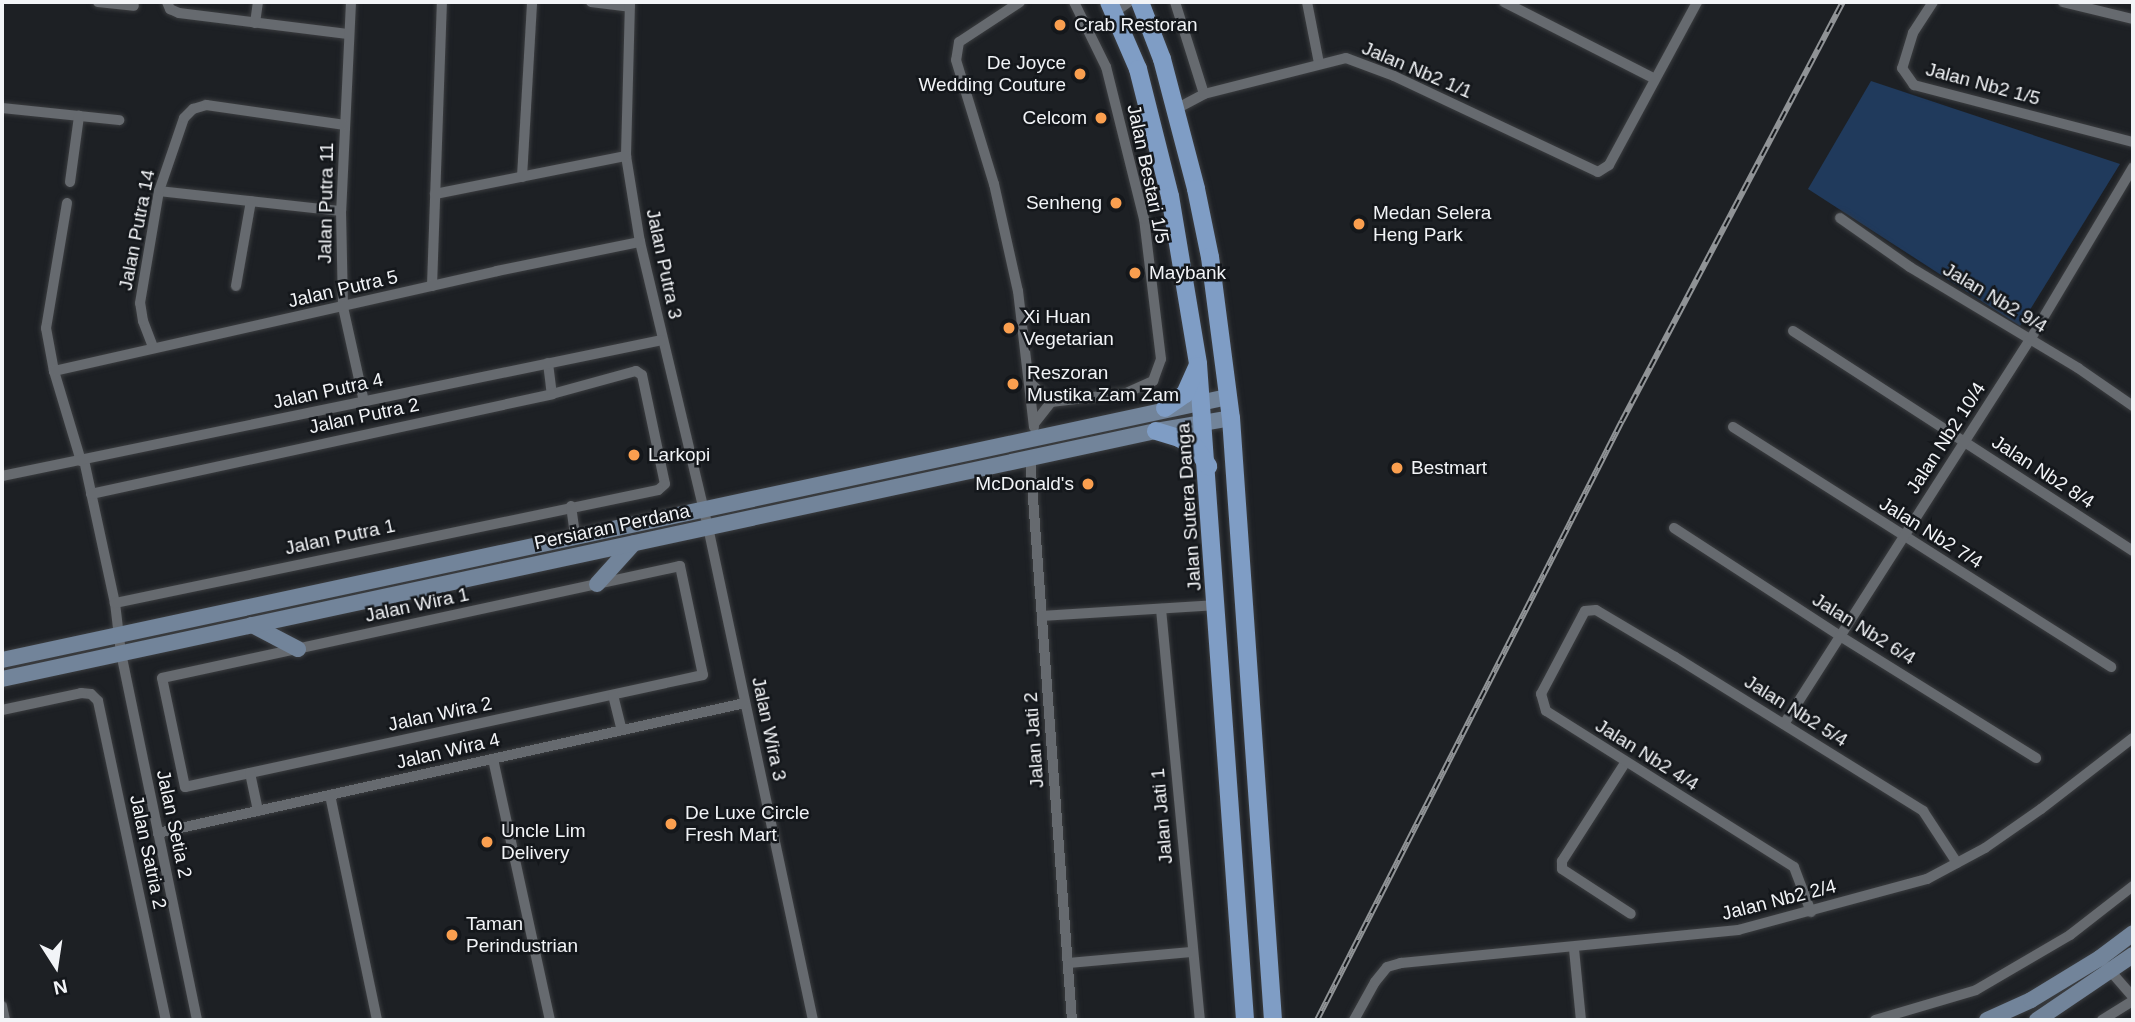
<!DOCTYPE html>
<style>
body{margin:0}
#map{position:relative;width:2135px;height:1022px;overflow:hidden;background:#1d2024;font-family:Helvetica,sans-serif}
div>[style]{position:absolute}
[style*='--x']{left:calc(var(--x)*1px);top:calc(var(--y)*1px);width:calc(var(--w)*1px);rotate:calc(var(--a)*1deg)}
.green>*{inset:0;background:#203a5c}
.roads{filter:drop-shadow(0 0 2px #3b3d40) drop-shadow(0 0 2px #3b3d40)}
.minor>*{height:10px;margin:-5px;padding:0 5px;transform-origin:5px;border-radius:5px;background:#666a6f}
.secondary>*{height:16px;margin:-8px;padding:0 8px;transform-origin:8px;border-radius:8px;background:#72849a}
.primary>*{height:18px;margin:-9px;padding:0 9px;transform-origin:9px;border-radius:9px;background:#7f9dc5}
.rail>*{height:6px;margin-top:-3px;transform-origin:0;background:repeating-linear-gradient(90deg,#14171b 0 10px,#909396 0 20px);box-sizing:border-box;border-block:2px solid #909396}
.dots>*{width:19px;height:19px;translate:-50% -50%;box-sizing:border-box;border:4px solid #14171b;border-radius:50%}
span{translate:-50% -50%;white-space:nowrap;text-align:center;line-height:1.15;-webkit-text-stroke:5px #14171b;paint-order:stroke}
.poi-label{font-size:19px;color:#f2f4f7}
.left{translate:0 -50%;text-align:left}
.right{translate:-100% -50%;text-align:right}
.street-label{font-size:19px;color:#f2f4f7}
.frame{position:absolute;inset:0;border:4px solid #f2f4f7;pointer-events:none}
.north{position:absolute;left:21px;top:931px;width:70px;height:70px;-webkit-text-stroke:5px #14171b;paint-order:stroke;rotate:168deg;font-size:19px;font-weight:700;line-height:28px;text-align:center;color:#f2f4f7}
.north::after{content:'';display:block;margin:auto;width:24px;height:32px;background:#f2f4f7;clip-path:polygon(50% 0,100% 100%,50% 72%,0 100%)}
</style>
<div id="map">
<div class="green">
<i style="clip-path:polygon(1871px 81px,2120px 164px,2020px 326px,1808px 189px)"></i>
</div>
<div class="roads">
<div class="minor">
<i style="--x:98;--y:2;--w:36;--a:6"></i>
<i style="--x:167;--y:2;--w:8;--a:67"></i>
<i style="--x:170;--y:9;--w:10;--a:24"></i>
<i style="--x:179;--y:13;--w:170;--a:7.1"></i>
<i style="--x:351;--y:2;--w:209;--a:92.7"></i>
<i style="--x:341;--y:211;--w:96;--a:88.8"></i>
<i style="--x:343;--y:307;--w:97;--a:77.5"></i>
<i style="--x:591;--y:2;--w:39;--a:7"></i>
<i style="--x:630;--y:2;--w:154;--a:91.5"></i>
<i style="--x:626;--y:156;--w:87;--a:80.8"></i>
<i style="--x:640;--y:242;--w:293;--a:76.6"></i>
<i style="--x:708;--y:527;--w:504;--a:77.98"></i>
<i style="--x:1020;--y:2;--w:73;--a:146.7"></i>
<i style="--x:959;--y:42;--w:18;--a:99"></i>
<i style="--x:956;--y:60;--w:130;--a:73"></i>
<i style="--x:994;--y:184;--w:110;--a:77.4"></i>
<i style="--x:1018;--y:291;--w:137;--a:83.3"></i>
<i style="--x:1175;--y:2;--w:96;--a:72.5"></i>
<i style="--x:1307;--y:2;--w:62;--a:78.9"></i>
<i style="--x:1504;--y:2;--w:169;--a:27"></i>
<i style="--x:1933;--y:2;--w:37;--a:123"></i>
<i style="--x:1913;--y:33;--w:37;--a:107"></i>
<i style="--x:1902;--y:68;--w:21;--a:55"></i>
<i style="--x:1914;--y:85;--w:226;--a:14.6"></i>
<i style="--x:2063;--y:2;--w:72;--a:13.7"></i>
<i style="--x:1115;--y:12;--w:17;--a:-36"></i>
<i style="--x:255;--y:23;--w:21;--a:-82"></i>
<i style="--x:2;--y:108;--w:118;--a:5.9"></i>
<i style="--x:1176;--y:109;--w:32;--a:-28"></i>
<i style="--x:1204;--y:94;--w:146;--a:-14.2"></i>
<i style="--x:1346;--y:58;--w:51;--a:20.6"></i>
<i style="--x:1394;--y:76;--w:225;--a:25.2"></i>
<i style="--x:1598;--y:172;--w:13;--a:-32"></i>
<i style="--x:1609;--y:165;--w:185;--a:-61.6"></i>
<i style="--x:522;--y:177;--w:175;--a:-86.7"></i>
<i style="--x:70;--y:182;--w:67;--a:-82.2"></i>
<i style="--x:159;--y:191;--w:183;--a:6.3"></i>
<i style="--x:435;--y:194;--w:195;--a:-11.3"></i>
<i style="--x:67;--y:203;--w:127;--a:99.5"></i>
<i style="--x:46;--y:328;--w:44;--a:79.5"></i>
<i style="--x:54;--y:371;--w:94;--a:73.3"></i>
<i style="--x:1840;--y:218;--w:85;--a:35"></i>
<i style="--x:1910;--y:267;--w:196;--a:31"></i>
<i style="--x:2078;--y:368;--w:67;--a:34.6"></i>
<i style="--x:236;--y:286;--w:86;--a:-80"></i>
<i style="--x:432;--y:286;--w:284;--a:-88"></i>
<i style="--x:1793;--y:331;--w:405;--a:32.9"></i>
<i style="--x:153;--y:347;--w:28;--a:-111"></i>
<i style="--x:143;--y:321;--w:18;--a:-99"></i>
<i style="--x:140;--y:303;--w:114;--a:-80.4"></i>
<i style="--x:159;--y:191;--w:77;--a:-71.1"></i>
<i style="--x:184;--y:118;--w:13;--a:-45"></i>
<i style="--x:193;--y:109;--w:14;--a:-17"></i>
<i style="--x:206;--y:105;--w:139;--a:8.2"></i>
<i style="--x:548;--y:363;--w:31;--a:83"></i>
<i style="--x:54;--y:371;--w:454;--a:-12.7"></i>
<i style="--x:497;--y:271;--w:146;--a:-11.5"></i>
<i style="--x:1029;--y:382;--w:30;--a:42"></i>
<i style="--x:1034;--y:424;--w:28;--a:-52"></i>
<i style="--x:1051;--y:402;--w:76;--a:-6.8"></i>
<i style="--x:1126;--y:393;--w:30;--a:-24"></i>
<i style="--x:1153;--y:381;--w:23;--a:-70"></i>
<i style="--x:1161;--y:359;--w:141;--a:-96.9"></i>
<i style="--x:1144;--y:219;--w:157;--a:-104"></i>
<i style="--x:1106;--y:67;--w:72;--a:-116.2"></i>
<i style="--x:1733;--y:427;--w:448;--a:32.4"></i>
<i style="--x:1030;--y:458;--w:564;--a:85.73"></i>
<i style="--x:84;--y:460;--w:146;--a:77.8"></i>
<i style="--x:115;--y:603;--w:50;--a:83.2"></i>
<i style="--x:121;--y:653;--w:375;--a:78.3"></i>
<i style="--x:2;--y:476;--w:674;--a:-11.64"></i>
<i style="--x:91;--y:494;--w:472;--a:-12.2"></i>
<i style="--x:552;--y:394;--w:87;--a:-15.3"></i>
<i style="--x:636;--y:371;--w:7;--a:34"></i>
<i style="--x:642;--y:375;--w:111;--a:78.1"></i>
<i style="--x:665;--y:484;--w:9;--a:139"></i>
<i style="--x:658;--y:490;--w:555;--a:168.24"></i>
<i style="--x:571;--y:506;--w:30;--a:82"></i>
<i style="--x:1674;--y:528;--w:198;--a:33"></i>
<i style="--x:1840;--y:636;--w:231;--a:31.9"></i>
<i style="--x:680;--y:566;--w:111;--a:78.1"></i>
<i style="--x:703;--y:675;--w:530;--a:167.8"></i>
<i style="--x:185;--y:787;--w:111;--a:-101.9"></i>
<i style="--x:162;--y:678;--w:530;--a:-12.2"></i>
<i style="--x:1161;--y:609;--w:413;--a:84.6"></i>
<i style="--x:1042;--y:616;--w:175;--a:-3.6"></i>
<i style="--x:613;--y:695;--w:36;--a:76"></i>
<i style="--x:2;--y:710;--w:81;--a:-12.1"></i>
<i style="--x:81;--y:693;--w:10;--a:6"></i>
<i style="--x:91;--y:694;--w:10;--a:45"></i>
<i style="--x:98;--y:701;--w:326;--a:78"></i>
<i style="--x:1784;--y:724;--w:456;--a:-57.4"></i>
<i style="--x:2030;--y:340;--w:201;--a:-59.2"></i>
<i style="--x:493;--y:759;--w:267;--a:77.7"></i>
<i style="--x:1625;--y:763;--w:117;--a:122.7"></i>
<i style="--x:1562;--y:861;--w:8;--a:90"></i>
<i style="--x:1562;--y:869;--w:82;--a:33.1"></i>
<i style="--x:250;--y:773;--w:39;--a:78"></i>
<i style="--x:330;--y:795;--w:230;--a:78.2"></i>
<i style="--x:158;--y:833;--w:601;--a:-12.49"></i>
<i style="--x:1811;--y:912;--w:48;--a:-110.7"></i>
<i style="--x:1794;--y:867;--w:293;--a:-147.8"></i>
<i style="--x:1546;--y:711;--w:18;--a:-106"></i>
<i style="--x:1541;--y:694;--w:94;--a:-62.1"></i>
<i style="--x:1585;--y:611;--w:11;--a:-5"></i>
<i style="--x:1596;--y:610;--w:92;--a:30.7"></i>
<i style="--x:1675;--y:657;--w:292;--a:31.8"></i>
<i style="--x:1923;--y:811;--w:62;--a:56.8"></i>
<i style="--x:1574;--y:949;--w:71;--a:84.4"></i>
<i style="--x:1068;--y:963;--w:124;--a:-5.1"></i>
<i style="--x:2106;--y:966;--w:41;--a:48.9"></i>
<i style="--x:2;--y:1006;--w:14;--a:78"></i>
<i style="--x:1354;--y:1020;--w:43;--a:-61.1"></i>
<i style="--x:1375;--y:982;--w:19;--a:-51"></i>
<i style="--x:1387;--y:967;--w:15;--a:-16"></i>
<i style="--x:1401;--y:963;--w:339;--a:-5.6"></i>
<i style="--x:1738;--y:930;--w:196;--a:-15.1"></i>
<i style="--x:1927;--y:879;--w:66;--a:-28.1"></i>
<i style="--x:1985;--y:848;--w:68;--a:-34.9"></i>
<i style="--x:2041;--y:809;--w:116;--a:-37.7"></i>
<i style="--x:1875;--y:1020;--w:105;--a:-16.5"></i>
<i style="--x:1976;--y:990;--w:109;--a:-30.3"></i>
<i style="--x:2070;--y:935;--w:80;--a:-37.9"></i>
<i style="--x:2102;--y:1020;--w:36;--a:-32"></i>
</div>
<div class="secondary">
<i style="--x:597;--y:584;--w:55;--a:-47.9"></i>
<i style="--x:252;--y:625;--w:52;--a:27.6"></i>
<i style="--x:2;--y:660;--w:1254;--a:-12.11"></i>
<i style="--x:2;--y:679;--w:1180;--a:-12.13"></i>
<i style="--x:1156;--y:431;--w:76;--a:-9.8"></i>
<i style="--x:1987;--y:1020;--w:48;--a:-24.4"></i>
<i style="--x:2031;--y:1000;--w:81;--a:-31.3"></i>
<i style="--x:2100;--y:958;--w:41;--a:-37.1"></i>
<i style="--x:2037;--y:1020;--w:116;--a:-34.1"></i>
</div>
<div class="primary">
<i style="--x:1109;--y:2;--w:73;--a:66.6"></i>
<i style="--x:1138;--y:69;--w:131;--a:75.9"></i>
<i style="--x:1170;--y:196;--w:170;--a:80.5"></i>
<i style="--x:1198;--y:364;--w:658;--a:85.9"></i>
<i style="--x:1140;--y:2;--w:61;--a:68.9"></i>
<i style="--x:1162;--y:59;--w:134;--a:75.3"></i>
<i style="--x:1196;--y:189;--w:69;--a:78.4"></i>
<i style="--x:1210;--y:257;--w:162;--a:82.6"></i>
<i style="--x:1231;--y:418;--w:603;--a:86.01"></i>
<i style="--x:1165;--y:408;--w:24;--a:-35"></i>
<i style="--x:1185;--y:394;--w:30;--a:-66"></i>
<i style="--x:1156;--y:431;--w:24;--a:17"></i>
<i style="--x:1179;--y:438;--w:20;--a:30"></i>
<i style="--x:1196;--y:448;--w:22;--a:56"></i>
</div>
</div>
<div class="rail">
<i style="--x:1317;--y:1020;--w:672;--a:-63.02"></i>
<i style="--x:1622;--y:421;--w:474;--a:-62.2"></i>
</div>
<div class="dots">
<i style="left:1060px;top:25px;background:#fa9f4f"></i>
<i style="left:1080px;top:74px;background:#fa9f4f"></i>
<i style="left:1101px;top:118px;background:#fa9f4f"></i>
<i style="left:1116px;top:203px;background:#fa9f4f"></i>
<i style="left:1359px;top:224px;background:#fa9f4f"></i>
<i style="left:1135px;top:273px;background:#fa9f4f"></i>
<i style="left:1009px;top:328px;background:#fa9f4f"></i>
<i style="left:1013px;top:384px;background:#fa9f4f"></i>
<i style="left:634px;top:455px;background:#fa9f4f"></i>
<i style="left:1397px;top:468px;background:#fa9f4f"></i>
<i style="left:1088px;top:484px;background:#fa9f4f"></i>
<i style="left:671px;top:824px;background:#fa9f4f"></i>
<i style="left:487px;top:842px;background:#fa9f4f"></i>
<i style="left:452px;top:935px;background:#fa9f4f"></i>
</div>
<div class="poi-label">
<span class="left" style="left:1074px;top:25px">Crab Restoran</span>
<span class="right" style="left:1066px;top:74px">De Joyce<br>Wedding Couture</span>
<span class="right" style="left:1087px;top:118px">Celcom</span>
<span class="right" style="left:1102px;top:203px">Senheng</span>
<span class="left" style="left:1373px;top:224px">Medan Selera<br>Heng Park</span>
<span class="left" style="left:1149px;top:273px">Maybank</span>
<span class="left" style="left:1023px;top:328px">Xi Huan<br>Vegetarian</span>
<span class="left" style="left:1027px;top:384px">Reszoran<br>Mustika Zam Zam</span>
<span class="left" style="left:648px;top:455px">Larkopi</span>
<span class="left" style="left:1411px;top:468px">Bestmart</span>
<span class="right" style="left:1074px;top:484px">McDonald's</span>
<span class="left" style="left:685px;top:824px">De Luxe Circle<br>Fresh Mart</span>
<span class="left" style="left:501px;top:842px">Uncle Lim<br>Delivery</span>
<span class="left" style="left:466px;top:935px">Taman<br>Perindustrian</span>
</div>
<div class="street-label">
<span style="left:1417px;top:70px;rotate:23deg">Jalan Nb2 1/1</span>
<span style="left:1983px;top:84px;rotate:15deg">Jalan Nb2 1/5</span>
<span style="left:1148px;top:174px;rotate:78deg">Jalan Bestari 1/5</span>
<span style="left:326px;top:203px;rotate:-89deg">Jalan Putra 11</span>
<span style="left:137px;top:230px;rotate:-79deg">Jalan Putra 14</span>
<span style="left:664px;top:264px;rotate:78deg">Jalan Putra 3</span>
<span style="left:343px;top:289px;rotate:-13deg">Jalan Putra 5</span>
<span style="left:1995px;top:298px;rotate:31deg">Jalan Nb2 9/4</span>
<span style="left:328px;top:391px;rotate:-12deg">Jalan Putra 4</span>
<span style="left:364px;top:416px;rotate:-12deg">Jalan Putra 2</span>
<span style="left:1946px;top:438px;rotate:-57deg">Jalan Nb2 10/4</span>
<span style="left:2043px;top:472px;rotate:33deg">Jalan Nb2 8/4</span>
<span style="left:1189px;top:507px;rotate:-94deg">Jalan Sutera Danga</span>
<span style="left:612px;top:527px;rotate:-12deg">Persiaran Perdana</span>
<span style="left:1931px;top:533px;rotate:32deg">Jalan Nb2 7/4</span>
<span style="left:340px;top:537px;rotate:-12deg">Jalan Putra 1</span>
<span style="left:417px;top:605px;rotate:-12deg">Jalan Wira 1</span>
<span style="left:1864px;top:629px;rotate:32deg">Jalan Nb2 6/4</span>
<span style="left:1796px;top:711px;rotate:32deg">Jalan Nb2 5/4</span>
<span style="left:440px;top:714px;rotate:-12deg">Jalan Wira 2</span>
<span style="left:769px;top:729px;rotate:78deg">Jalan Wira 3</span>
<span style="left:1034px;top:740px;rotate:-94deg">Jalan Jati 2</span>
<span style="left:448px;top:751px;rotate:-13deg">Jalan Wira 4</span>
<span style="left:1647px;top:755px;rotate:32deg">Jalan Nb2 4/4</span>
<span style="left:1162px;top:816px;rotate:-95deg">Jalan Jati 1</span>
<span style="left:174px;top:824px;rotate:78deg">Jalan Setia 2</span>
<span style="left:148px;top:852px;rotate:78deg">Jalan Satria 2</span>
<span style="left:1779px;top:900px;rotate:-14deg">Jalan Nb2 2/4</span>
</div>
<div class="frame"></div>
<div class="north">N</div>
</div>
